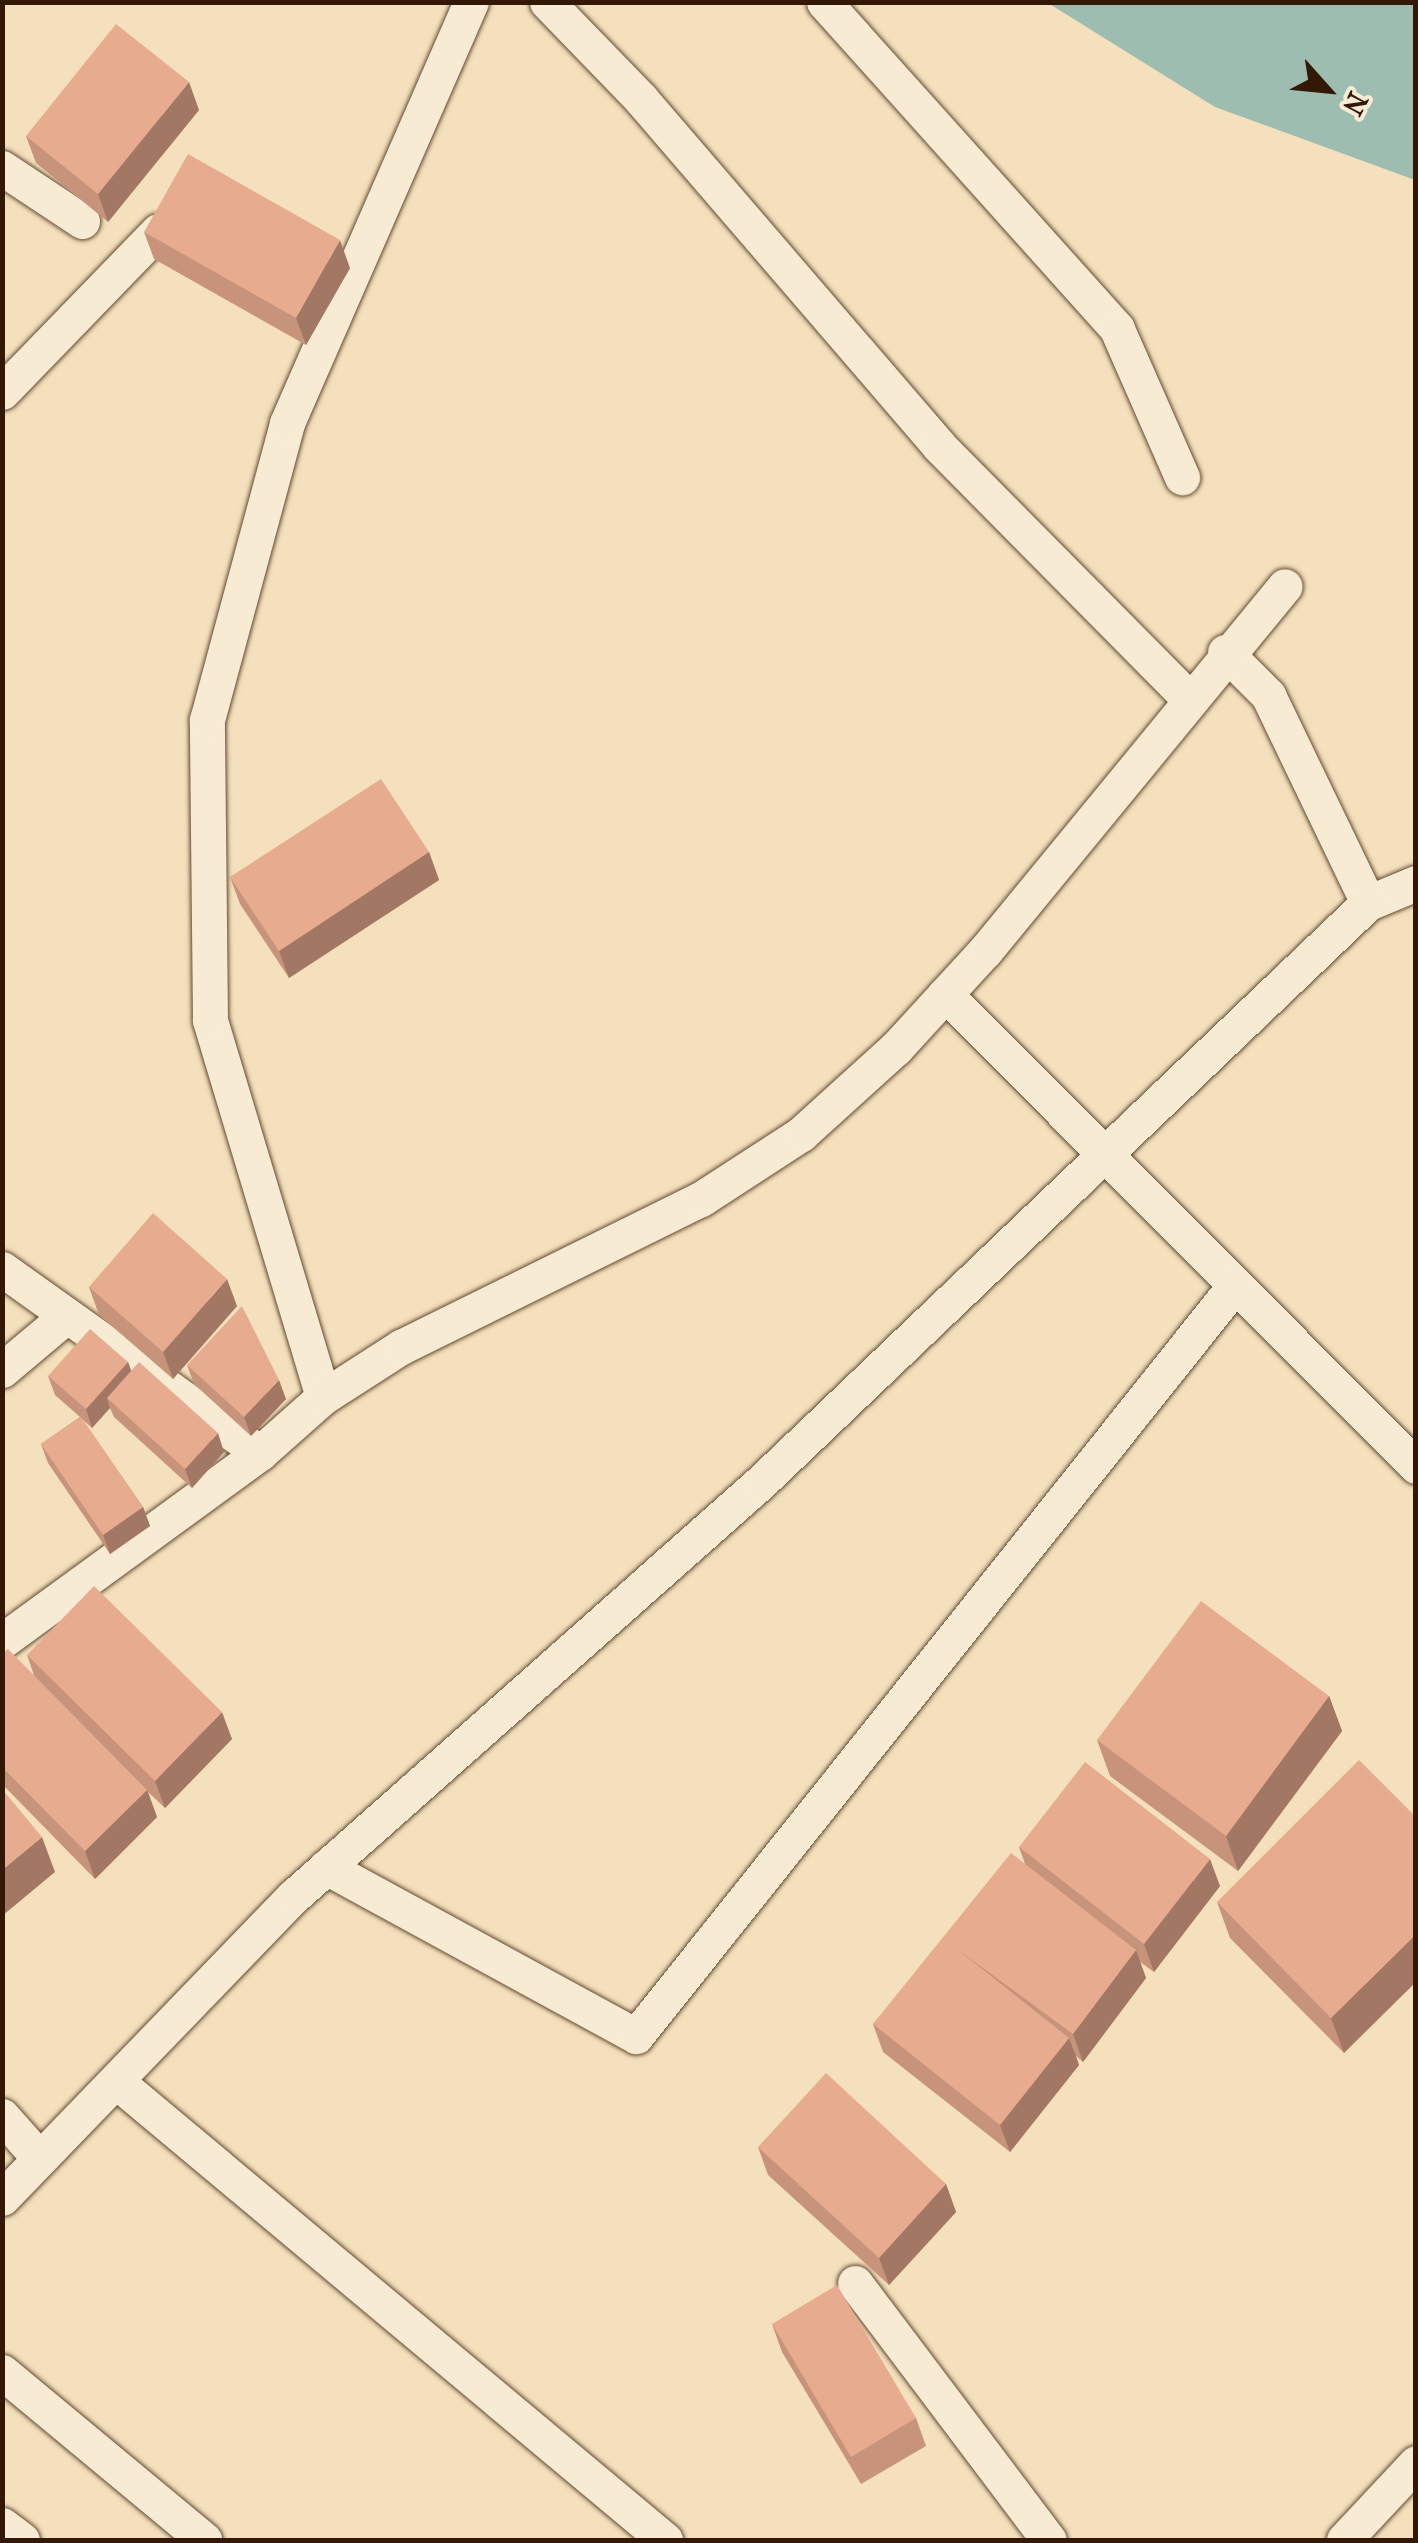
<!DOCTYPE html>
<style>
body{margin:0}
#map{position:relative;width:1418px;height:2543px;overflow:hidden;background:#f4e0bc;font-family:"IM FELL French Canon",serif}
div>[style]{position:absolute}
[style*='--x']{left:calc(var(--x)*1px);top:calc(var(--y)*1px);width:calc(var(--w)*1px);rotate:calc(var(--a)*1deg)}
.water>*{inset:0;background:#9cbdaf}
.roads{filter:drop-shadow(0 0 2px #634a33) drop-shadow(0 0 2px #634a33)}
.minor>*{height:35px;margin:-17.5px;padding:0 17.5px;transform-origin:17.5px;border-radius:17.5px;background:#f8ebd3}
.wall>*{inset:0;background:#c7937b}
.shaded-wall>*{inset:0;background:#a27864}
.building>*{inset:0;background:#e7ab8f}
span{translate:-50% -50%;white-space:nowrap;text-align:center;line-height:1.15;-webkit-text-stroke:8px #f8ebd3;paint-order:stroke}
.frame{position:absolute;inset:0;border:5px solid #331805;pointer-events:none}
.north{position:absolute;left:1278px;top:40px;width:100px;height:100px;-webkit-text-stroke:8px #f8ebd3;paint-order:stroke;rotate:117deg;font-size:28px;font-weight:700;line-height:40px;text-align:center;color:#331805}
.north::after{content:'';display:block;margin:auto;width:35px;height:45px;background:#331805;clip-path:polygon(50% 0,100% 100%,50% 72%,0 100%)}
</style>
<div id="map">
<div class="water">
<i style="clip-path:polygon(1048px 3px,1415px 3px,1415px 180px,1215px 107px)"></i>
</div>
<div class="roads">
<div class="minor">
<i style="--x:547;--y:2;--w:134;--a:45.9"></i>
<i style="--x:640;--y:98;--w:459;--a:49.3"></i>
<i style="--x:939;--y:446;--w:353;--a:45.3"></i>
<i style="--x:824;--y:2;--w:439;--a:48.1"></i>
<i style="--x:1117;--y:329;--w:162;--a:66.3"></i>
<i style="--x:2;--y:168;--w:96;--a:33.5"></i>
<i style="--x:2;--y:392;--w:224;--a:-45.9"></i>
<i style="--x:1225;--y:652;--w:61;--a:45"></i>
<i style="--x:1268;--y:695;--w:231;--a:64.3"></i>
<i style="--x:1368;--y:903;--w:52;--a:-22.6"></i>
<i style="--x:945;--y:994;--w:667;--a:45.06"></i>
<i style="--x:2;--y:1269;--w:317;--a:35.5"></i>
<i style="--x:2;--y:1370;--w:81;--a:-40"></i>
<i style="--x:323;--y:1397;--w:394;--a:-106.7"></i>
<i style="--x:210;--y:1020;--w:300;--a:-90.6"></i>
<i style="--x:207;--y:720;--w:308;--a:-74.9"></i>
<i style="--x:287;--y:423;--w:459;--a:-66.4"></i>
<i style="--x:2;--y:1641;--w:319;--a:-36.1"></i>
<i style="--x:260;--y:1453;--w:84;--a:-41.6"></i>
<i style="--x:323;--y:1397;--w:93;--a:-32.7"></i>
<i style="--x:401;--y:1347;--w:335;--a:-26.3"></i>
<i style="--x:701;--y:1199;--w:119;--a:-33"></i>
<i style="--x:801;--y:1134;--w:128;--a:-42.2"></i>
<i style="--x:896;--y:1048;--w:132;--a:-47.5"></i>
<i style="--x:985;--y:951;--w:472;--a:-50.6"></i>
<i style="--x:326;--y:1867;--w:353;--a:28.6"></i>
<i style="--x:636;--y:2036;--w:961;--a:-51.42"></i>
<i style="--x:116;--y:2081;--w:716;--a:39.9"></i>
<i style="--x:2;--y:2116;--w:57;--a:48.5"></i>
<i style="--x:2;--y:2198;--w:420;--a:-46"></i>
<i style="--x:294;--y:1896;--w:624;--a:-41.56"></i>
<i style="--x:761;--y:1482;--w:839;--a:-43.65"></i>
<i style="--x:855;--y:2283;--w:322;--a:53"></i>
<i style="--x:2;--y:2372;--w:263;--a:39.7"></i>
<i style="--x:2;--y:2525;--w:25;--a:37"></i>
<i style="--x:1344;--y:2540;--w:105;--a:-46.9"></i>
</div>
</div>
<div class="wall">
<i style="clip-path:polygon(199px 110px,108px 222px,36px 163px,26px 136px)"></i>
<i style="clip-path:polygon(144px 232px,350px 268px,306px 345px,154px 259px)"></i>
<i style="clip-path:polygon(429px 852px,439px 880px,289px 978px,240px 904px,230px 877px)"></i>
<i style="clip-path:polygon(89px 1287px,237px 1306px,173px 1379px,99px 1315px)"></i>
<i style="clip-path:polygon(128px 1362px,131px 1371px,224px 1452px,192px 1488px,114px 1417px,110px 1408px,92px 1428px,82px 1419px,143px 1507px,150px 1526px,110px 1554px,48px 1463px,41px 1444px,80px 1417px,55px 1395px,48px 1376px)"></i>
<i style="clip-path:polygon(187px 1365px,286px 1399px,251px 1436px,194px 1384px)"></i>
<i style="clip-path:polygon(2px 1654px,34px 1675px,27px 1655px,232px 1739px,165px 1808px,148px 1792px,157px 1817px,95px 1879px,2px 1784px)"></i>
<i style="clip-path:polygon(1329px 1696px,1342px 1731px,1238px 1871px,1110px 1776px,1097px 1740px)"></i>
<i style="clip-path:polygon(1416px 1817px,1344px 2053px,1230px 1938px,1217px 1902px)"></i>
<i style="clip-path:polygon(1019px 1847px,1220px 1886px,1154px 1972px,1140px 1962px,1146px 1978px,1083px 2062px,1076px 2056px,1079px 2065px,1010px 2152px,883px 2052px,873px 2024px,1025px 1864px)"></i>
<i style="clip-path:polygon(758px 2147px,946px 2184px,956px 2212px,889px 2285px,768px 2175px)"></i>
<i style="clip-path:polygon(772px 2324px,916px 2418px,926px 2446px,861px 2484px,782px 2352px)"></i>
</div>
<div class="shaded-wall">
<i style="clip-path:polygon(189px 82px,199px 110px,108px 222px,98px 194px)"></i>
<i style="clip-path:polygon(340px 240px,350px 268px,306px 345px,296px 318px)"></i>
<i style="clip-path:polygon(429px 852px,439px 880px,289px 978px,279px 951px)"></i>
<i style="clip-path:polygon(227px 1279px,237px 1306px,173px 1379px,163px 1352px)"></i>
<i style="clip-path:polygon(128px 1362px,135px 1381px,107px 1398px,110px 1408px,92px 1428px,86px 1409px)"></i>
<i style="clip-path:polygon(279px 1380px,286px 1399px,251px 1436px,244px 1417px)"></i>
<i style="clip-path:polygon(218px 1433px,224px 1452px,192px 1488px,185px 1469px)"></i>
<i style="clip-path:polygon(143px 1507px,150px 1526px,110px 1554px,103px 1535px)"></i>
<i style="clip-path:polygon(1329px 1696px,1342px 1731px,1238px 1871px,1226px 1836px)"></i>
<i style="clip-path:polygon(222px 1712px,232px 1739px,165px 1808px,155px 1781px)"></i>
<i style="clip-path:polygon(147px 1790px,157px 1817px,95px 1879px,85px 1851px)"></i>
<i style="clip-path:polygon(42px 1837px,55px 1872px,2px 1916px,2px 1870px)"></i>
<i style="clip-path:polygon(1210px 1859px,1220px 1886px,1154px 1972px,1144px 1944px)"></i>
<i style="clip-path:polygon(1416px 1934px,1416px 1982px,1344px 2053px,1331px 2018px)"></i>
<i style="clip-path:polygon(1136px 1950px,1146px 1978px,1083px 2062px,1073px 2034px)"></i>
<i style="clip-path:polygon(1069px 2038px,1079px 2065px,1010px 2152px,1000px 2125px)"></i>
<i style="clip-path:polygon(946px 2184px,956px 2212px,889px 2285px,879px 2258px)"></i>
</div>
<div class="building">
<i style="clip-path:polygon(116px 24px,189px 82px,98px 194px,26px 136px)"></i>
<i style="clip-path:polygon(188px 154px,340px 240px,296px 318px,144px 232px)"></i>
<i style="clip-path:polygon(381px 779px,429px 852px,279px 951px,230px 877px)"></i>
<i style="clip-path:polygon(153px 1213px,227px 1279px,163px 1352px,89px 1287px)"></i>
<i style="clip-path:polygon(242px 1306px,279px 1380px,244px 1417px,187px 1365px)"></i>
<i style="clip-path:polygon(90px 1329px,128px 1362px,86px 1409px,48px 1376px)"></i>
<i style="clip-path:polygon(139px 1362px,218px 1433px,185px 1469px,107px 1398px)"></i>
<i style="clip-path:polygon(81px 1417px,143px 1507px,103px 1535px,41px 1444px)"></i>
<i style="clip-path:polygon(94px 1586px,222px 1712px,155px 1781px,27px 1655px)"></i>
<i style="clip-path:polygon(1201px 1601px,1329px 1696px,1226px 1836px,1097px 1740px)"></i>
<i style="clip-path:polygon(8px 1649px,147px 1790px,85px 1851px,2px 1767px,2px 1654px)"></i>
<i style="clip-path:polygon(1359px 1760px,1416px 1817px,1416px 1934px,1331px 2018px,1217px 1902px)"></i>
<i style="clip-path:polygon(1085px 1762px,1210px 1859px,1144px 1944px,1019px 1847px)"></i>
<i style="clip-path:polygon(2px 1789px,42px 1837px,2px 1870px)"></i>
<i style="clip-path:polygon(1011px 1853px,1136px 1950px,1073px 2034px,957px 1949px,1069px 2038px,1000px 2125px,873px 2024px)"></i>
<i style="clip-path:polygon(826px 2073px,946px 2184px,879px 2258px,758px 2147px)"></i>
<i style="clip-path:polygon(837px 2285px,916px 2418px,851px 2457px,772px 2324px)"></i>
</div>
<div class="frame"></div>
<div class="north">N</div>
</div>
